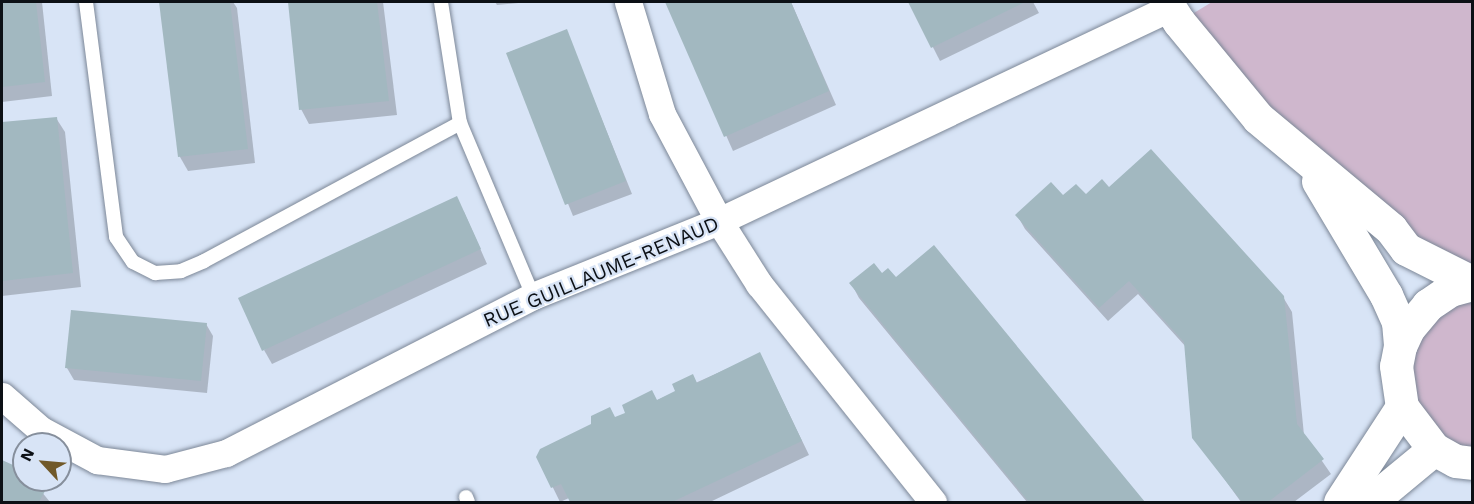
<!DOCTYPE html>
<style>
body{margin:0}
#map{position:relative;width:1474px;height:504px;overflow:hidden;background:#d8e4f6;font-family:"Work Sans",sans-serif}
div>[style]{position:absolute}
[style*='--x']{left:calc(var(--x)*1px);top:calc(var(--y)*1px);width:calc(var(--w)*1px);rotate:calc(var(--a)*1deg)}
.green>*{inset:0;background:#cfb7cd}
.shadow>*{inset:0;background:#0003}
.building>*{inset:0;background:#a2b8c0}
.roads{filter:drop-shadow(0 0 2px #7c8797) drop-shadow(0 0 2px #7c8797)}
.service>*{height:14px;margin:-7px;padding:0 7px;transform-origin:7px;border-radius:7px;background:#fff}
.minor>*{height:27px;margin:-13.5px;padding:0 13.5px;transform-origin:13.5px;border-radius:13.5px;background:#fff}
.tertiary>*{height:33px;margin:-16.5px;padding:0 16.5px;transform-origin:16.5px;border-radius:16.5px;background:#fff}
span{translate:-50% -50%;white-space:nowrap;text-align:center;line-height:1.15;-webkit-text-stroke:4.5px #d8e4f6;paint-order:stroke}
.street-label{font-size:20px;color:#0c1015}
.frame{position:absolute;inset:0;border:3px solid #0c1015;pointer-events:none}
.north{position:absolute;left:12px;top:432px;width:60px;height:60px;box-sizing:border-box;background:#d8e4f6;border:2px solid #868f9c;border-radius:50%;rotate:296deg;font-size:16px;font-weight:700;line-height:24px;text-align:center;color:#0c1015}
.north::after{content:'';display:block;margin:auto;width:21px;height:27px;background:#715929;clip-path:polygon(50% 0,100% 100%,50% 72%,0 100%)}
</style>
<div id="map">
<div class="green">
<i style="clip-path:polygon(1212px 2px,1472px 2px,1472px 282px,1406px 249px,1179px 22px)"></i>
<i style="clip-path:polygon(1472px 284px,1472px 463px,1402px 407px,1400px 346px)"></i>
</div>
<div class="shadow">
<i style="clip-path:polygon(2px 2px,42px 2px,52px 96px,2px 102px)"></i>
<i style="clip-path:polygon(172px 2px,233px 2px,237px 8px,255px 163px,188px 171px,180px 157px,161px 3px)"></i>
<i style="clip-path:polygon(289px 2px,383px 2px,397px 115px,309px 124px,301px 109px)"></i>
<i style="clip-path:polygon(495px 2px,529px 2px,497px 5px)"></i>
<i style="clip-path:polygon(667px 2px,791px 2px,836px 105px,733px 151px)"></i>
<i style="clip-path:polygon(910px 2px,1033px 2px,1039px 13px,940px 61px)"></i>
<i style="clip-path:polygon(566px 31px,632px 194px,573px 216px,507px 53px)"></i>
<i style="clip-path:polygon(56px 118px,65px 132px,81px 287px,2px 296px,2px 124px)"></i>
<i style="clip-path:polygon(1109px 189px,1283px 297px,1292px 312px,1304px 435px,1331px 474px,1294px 502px,1241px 502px,1194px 437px,1186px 347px,1138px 294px,1108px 321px,1025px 229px,1017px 215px,1063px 198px,1085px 196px)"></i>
<i style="clip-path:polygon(464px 212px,487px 264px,272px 364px,264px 350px)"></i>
<i style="clip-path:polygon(934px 247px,1143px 502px,1027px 502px,859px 298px,851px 283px,882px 275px,895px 279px)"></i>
<i style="clip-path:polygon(206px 324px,213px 336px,207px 393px,74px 380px,67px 368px)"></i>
<i style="clip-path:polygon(760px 354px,809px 455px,710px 502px,571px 502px,569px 498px,560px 502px,538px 457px,615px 419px)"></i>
<i style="clip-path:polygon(2px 461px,24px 472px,24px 480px,32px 480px,50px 502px,2px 502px)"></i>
</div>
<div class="building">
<i style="clip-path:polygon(2px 2px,36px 2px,45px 82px,2px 87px)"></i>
<i style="clip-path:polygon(159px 2px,230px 2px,248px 149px,178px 157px)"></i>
<i style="clip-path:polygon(288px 2px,377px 2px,389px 101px,299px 110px)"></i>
<i style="clip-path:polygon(665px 2px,791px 2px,829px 91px,724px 137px)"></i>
<i style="clip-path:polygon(908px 2px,1025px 2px,931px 48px)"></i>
<i style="clip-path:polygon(567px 29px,626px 181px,565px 205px,506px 53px)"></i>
<i style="clip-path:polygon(57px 117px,73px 273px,2px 281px,2px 122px)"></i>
<i style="clip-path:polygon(1151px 149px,1284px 296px,1297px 424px,1324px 459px,1268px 502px,1242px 502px,1192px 438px,1184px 342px,1129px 281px,1099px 308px,1015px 215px,1051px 182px,1063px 195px,1076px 184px,1086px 194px,1102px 179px,1109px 187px)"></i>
<i style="clip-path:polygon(457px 196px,481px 249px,262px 351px,238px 298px)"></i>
<i style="clip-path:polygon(934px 245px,1145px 502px,1029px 502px,849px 283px,874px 263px,882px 273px,888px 268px,896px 277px)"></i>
<i style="clip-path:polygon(71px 310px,207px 323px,201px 381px,65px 368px)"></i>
<i style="clip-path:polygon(760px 352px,802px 441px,672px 502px,570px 502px,561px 484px,551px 488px,536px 457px,540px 449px,591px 424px,591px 416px,610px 407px,615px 417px,625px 413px,622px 405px,652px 390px,657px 400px,675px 391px,672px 384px,693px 374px,697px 383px)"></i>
<i style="clip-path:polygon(2px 460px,24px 470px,24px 480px,45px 491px,39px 502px,2px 502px)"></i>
</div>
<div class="roads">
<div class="service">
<i style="--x:86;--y:2;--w:237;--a:82.7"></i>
<i style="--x:116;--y:237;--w:30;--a:56"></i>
<i style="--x:133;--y:262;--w:25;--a:27"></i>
<i style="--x:155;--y:273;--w:26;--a:-4"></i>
<i style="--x:181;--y:271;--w:25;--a:-23"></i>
<i style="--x:204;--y:261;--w:291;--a:-28.3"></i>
<i style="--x:441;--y:2;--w:122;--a:81.1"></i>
<i style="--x:460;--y:123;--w:188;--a:67.1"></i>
<i style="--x:466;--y:497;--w:5;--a:68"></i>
</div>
<div class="minor">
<i style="--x:628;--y:2;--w:117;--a:73.1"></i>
<i style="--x:662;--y:114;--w:121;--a:62"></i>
<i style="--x:719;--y:221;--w:75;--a:57.6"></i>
<i style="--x:759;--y:284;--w:279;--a:51.4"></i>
<i style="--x:2;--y:396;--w:52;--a:41.1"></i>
<i style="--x:41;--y:430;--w:64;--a:28.2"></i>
<i style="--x:97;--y:460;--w:69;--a:7.5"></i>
<i style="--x:165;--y:469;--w:63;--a:-14.7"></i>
<i style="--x:226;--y:453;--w:345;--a:-27.1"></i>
<i style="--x:533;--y:296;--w:201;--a:-22"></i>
<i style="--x:719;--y:221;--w:499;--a:-25.3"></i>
</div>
<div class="tertiary">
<i style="--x:1166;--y:2;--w:24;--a:57"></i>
<i style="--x:1179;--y:22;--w:124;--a:50.5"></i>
<i style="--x:1258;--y:118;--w:173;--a:39.8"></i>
<i style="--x:1391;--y:229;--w:25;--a:53"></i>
<i style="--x:1406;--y:249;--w:74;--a:26.6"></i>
<i style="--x:1318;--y:181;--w:133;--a:59.2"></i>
<i style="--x:1386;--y:295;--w:30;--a:66"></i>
<i style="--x:1398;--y:322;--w:24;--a:85"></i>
<i style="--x:1472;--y:284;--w:23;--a:165"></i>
<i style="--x:1450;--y:290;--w:27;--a:146"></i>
<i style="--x:1428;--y:305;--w:31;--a:130"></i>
<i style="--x:1408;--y:329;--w:19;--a:115"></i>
<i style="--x:1400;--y:346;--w:20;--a:101"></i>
<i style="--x:1396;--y:366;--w:41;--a:81.7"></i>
<i style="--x:1402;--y:407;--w:53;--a:52.7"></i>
<i style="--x:1434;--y:449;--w:25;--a:29"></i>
<i style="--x:1456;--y:461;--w:16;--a:7"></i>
<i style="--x:1340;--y:502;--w:113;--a:-56.9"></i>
<i style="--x:1370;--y:502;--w:83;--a:-39.6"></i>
</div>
</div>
<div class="street-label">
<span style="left:601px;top:272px;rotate:-23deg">RUE GUILLAUME-RENAUD</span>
</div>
<div class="frame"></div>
<div class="north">N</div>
</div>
